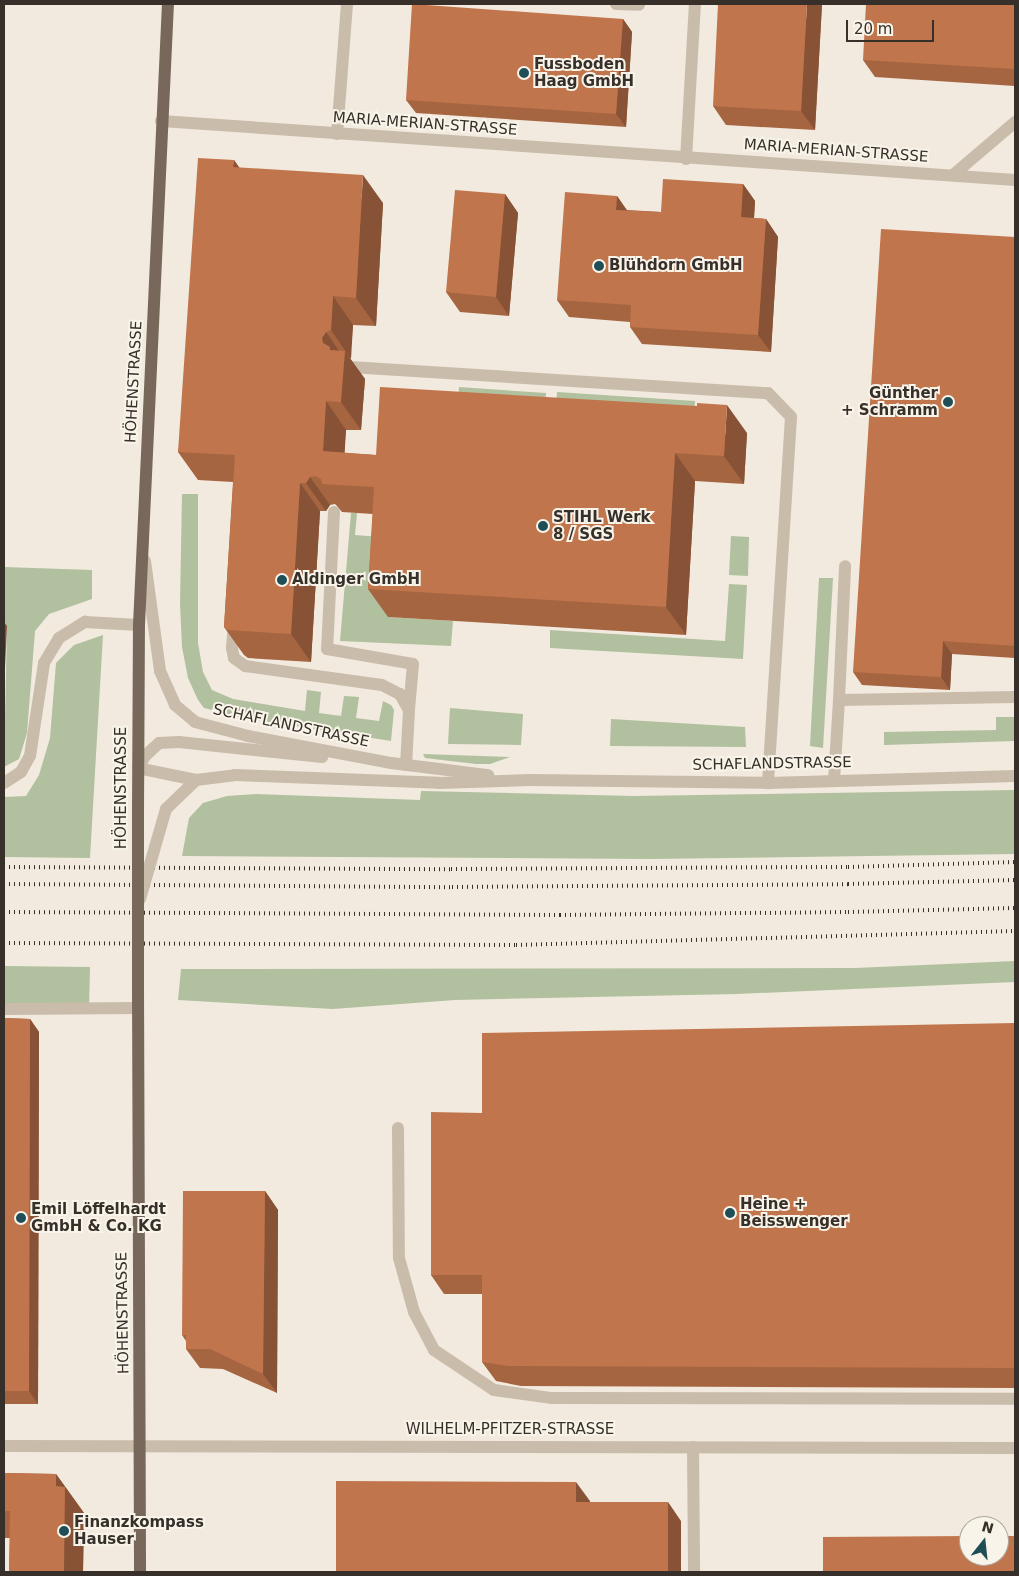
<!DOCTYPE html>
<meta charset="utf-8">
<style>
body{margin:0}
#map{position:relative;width:1019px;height:1576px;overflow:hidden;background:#f2eade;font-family:"DejaVu Sans",sans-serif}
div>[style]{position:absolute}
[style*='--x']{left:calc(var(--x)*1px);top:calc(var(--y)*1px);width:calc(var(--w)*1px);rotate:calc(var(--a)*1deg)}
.green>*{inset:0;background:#b1c09e}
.minor>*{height:12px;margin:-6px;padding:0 6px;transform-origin:6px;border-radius:6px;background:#c9bcaa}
.major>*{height:12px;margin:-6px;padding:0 6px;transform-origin:6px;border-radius:6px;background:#78685b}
.rail>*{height:4px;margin-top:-2px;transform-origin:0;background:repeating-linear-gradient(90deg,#372f29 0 1px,transparent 0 5px)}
.minor-bridge>*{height:12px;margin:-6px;padding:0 6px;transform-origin:6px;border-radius:6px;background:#c9bcaa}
.major-bridge>*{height:12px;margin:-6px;padding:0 6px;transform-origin:6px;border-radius:6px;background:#78685b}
.wall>*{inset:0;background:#a66541}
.shaded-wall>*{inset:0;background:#875235}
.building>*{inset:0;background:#c1754c}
.dots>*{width:14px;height:14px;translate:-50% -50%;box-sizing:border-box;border:2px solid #f9f4ea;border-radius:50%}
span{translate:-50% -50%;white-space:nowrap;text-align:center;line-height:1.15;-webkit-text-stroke:4px #f9f4ea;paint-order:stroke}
.poi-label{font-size:15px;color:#372f29;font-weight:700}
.left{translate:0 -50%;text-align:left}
.right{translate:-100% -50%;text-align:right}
.street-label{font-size:15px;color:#372f29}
.frame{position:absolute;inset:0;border:5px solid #372f29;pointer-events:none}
.north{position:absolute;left:959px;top:1516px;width:50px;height:50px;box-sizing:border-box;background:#f9f4ea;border:1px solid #aba59d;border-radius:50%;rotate:16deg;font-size:14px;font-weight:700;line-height:20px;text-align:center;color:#372f29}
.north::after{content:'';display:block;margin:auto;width:18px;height:22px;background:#204e57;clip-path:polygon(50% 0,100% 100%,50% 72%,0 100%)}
.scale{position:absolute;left:846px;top:20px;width:88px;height:22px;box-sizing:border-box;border:2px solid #372f29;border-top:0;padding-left:6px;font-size:15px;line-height:18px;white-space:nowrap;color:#372f29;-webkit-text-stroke:4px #f9f4ea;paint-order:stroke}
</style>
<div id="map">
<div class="green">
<i style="clip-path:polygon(459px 387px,546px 393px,544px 421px,457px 416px)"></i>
<i style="clip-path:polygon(557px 392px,695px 401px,693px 430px,555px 421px)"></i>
<i style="clip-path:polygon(182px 494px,198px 494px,198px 643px,203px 672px,212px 690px,233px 699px,305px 711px,307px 690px,321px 692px,319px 713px,341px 716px,344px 696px,359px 697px,356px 718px,379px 721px,383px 701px,391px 705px,394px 710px,391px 741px,244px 718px,204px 708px,198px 700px,188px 678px,182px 647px,180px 604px)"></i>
<i style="clip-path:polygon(351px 513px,357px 513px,355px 535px,393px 538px,388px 617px,453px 621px,451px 646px,340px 641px)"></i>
<i style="clip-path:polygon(731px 536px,749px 537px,748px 576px,729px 575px)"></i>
<i style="clip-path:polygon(4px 567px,92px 570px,92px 599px,49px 614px,35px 631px,27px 733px,19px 759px,4px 767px,7px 626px,4px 626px)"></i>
<i style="clip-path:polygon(819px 578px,833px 578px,823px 748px,810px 746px)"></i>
<i style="clip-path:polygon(729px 584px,747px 585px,743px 659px,550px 648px,550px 630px,725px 641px)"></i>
<i style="clip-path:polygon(103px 635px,90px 858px,4px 857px,4px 797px,26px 796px,39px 775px,50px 738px,56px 663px,74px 645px)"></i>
<i style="clip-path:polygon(450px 708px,523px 714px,521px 745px,448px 744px)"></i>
<i style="clip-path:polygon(996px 717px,1015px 717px,1015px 741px,884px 745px,884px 732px,996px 730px)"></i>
<i style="clip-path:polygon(611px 719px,745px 727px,746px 747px,610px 746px)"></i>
<i style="clip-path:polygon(423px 754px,510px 757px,490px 764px,476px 764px,425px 758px)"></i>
<i style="clip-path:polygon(1015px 790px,1015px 854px,651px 859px,182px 856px,189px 818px,203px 803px,227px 796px,256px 794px,420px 800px,421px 791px,634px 796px)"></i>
<i style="clip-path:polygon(1015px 961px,1015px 982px,991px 983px,737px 994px,455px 1000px,333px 1009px,178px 1000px,181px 969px,855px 968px)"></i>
<i style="clip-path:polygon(4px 966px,90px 967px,89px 1008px,4px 1007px)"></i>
</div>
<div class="minor">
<i style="--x:616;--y:4;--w:23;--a:2"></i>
<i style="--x:161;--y:121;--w:856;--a:3.95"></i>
<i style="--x:337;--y:134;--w:130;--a:-85.6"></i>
<i style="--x:686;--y:159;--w:155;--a:-86.7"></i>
<i style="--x:953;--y:175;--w:82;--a:-40.5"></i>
<i style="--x:350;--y:367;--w:419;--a:3.6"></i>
<i style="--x:768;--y:393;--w:33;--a:46"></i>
<i style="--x:791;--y:417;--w:367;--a:93.6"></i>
<i style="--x:334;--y:512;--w:137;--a:92.9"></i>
<i style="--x:327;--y:649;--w:87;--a:9.9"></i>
<i style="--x:413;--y:664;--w:46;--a:95"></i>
<i style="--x:145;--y:561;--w:111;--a:82.2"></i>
<i style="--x:160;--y:671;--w:37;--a:66"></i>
<i style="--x:175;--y:705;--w:26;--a:40"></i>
<i style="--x:195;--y:722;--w:55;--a:14.8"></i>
<i style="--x:248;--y:736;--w:146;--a:10.7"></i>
<i style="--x:391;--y:763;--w:98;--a:7.1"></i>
<i style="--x:234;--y:624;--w:24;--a:95"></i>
<i style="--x:232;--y:648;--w:10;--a:79"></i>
<i style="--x:234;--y:658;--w:14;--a:36"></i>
<i style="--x:245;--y:666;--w:138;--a:7.9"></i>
<i style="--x:382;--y:685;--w:20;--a:27"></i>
<i style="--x:400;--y:694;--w:18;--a:61"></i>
<i style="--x:409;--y:710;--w:55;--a:93.1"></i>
<i style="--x:839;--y:700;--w:134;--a:-87.4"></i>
<i style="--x:196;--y:780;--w:59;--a:-168.3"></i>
<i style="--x:138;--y:768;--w:14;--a:-60"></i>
<i style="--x:145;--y:756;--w:19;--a:-43"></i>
<i style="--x:159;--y:743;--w:20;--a:-3"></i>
<i style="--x:179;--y:742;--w:144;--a:6"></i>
<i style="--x:834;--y:780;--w:80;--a:-86.4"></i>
<i style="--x:839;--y:700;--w:176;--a:-1"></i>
<i style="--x:4;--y:783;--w:20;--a:-33"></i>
<i style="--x:21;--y:772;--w:18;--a:-61"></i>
<i style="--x:30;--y:756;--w:94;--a:-81.4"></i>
<i style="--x:44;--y:663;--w:29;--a:-59"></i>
<i style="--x:59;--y:638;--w:31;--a:-32"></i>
<i style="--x:85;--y:622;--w:54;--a:3.2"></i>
<i style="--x:166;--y:809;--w:42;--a:-44"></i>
<i style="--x:196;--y:780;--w:38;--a:-7"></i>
<i style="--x:234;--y:775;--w:205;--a:2.2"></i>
<i style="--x:439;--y:783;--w:91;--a:-1.9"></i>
<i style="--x:530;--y:780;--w:238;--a:0.7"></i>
<i style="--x:768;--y:783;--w:247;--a:-1.6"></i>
<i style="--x:4;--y:1009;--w:134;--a:-0.4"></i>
<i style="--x:398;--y:1128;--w:130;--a:89.6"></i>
<i style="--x:399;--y:1258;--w:56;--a:74.5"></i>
<i style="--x:414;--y:1312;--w:43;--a:62.2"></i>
<i style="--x:434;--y:1350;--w:72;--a:33.7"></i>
<i style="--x:494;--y:1390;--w:59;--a:7.9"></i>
<i style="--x:552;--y:1398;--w:463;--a:0.1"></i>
<i style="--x:4;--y:1446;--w:1011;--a:0.11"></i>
<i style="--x:693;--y:1447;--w:125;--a:89.5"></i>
</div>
<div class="major">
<i style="--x:138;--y:811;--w:186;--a:-89.7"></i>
<i style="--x:139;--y:625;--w:622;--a:-87.33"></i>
<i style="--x:138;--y:988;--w:584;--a:89.8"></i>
</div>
<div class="rail">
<i style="--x:4;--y:867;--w:447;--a:0.3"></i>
<i style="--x:451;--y:869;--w:397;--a:-0.3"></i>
<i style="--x:848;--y:867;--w:167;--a:-1.7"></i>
<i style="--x:4;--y:884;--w:448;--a:0.4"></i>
<i style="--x:452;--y:887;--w:396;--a:-0.4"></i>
<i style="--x:848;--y:884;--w:167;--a:-1.4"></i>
<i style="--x:4;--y:912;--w:556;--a:0.31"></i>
<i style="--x:560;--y:915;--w:288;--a:-0.6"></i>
<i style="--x:848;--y:912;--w:167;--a:-1.4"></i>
<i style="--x:4;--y:943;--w:512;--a:0.22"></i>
<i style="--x:516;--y:945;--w:499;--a:-1.6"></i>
</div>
<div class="minor-bridge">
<i style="--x:140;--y:899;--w:94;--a:-73.9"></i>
</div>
<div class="major-bridge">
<i style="--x:138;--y:811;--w:177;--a:90"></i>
</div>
<div class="wall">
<i style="clip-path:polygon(822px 4px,815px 130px,726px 125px,713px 106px)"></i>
<i style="clip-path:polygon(1015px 4px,1015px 86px,875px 77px,863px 60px)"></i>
<i style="clip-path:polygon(623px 19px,632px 32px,626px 127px,416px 113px,406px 100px)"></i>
<i style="clip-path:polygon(234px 160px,239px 168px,383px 203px,376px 326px,353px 325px,350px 359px,365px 379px,361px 430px,346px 430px,344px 453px,376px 455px,747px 433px,744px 484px,695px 481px,686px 635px,388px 617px,368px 589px,373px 514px,342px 512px,337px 506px,335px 504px,330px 505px,326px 511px,320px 511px,311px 662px,248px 658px,244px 655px,224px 627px,233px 482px,198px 480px,178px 452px)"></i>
<i style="clip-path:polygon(743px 184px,755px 201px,754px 218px,766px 219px,778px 237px,771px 352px,642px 344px,630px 327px,630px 322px,569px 317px,557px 300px,617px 196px,627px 210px,661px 212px)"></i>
<i style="clip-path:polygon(505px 194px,518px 213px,509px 316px,460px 312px,446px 292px)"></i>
<i style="clip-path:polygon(1015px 237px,1015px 658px,952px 654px,950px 690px,862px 685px,853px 672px)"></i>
<i style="clip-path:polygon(4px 1018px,30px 1019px,39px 1032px,38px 1404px,4px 1404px)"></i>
<i style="clip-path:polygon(1015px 1023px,1015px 1388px,521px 1386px,496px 1381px,482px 1362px,482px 1294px,444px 1294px,431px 1275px,482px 1113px)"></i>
<i style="clip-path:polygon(265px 1191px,278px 1210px,277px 1393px,223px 1369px,200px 1368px,186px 1349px,186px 1341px,182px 1335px)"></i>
<i style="clip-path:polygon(4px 1473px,56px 1474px,84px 1513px,83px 1572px,9px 1572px,10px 1538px,4px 1538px)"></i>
</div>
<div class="shaded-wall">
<i style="clip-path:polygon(807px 4px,822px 4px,815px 130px,801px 111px)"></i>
<i style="clip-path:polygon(623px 19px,632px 32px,626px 127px,616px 114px)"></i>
<i style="clip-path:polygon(234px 160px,254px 188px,233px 167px)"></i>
<i style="clip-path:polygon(363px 175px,383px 203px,376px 326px,356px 298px)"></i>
<i style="clip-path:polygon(743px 184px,755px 201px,753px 235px,741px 217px)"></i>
<i style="clip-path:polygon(505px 194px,518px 213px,509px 316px,496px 297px)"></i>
<i style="clip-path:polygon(617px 196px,629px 214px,616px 210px)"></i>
<i style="clip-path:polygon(766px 219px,778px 237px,771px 352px,758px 335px)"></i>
<i style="clip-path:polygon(333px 296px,353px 325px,351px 359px,331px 330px)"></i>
<i style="clip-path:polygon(326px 332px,344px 358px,345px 351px,365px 379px,361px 430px,341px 402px,323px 343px,322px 338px)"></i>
<i style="clip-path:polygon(326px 401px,346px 430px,343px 480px,323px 451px)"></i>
<i style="clip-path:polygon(727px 405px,747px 433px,744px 484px,724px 456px)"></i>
<i style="clip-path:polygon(675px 453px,695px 481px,686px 635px,666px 607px)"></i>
<i style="clip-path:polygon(310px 477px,330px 505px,326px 511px,306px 483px)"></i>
<i style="clip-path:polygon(300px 483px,320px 511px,311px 662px,291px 634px)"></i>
<i style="clip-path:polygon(4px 622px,7px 626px,4px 689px)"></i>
<i style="clip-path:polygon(943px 641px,952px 654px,950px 690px,941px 677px)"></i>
<i style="clip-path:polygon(30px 1019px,39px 1032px,38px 1404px,29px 1391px)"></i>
<i style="clip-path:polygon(265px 1191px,278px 1210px,277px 1393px,263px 1374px)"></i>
<i style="clip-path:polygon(56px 1474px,84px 1513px,83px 1572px,64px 1572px,56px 1486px)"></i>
<i style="clip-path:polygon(576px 1482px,590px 1501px,590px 1521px,576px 1502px)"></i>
<i style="clip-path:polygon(668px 1502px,681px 1521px,681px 1572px,668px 1572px)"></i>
</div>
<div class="building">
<i style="clip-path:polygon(412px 4px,623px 19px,616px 114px,406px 100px)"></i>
<i style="clip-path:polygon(718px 4px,807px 4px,801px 111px,713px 106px)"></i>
<i style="clip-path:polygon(866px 4px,1015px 4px,1015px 69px,863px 60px)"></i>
<i style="clip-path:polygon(198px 158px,234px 160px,233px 167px,363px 175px,356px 298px,333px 296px,331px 330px,326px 332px,322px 338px,323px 343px,330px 347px,330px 350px,345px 351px,341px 402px,326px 401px,323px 451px,376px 455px,380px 387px,697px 406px,697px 403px,727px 405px,724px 456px,675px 453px,666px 607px,368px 589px,374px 487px,322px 484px,321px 479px,315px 476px,310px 477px,306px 483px,300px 483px,291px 634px,228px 630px,224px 627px,235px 455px,178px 452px)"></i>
<i style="clip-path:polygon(663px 179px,743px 184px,741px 217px,766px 219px,758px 335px,630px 327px,631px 305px,557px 300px,565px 192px,617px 196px,616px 210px,661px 212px)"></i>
<i style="clip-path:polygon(455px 190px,505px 194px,496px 297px,446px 292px)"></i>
<i style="clip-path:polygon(881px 229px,1015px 237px,1015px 646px,943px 641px,941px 677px,853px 672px)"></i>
<i style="clip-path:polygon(4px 1018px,30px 1019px,29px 1391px,4px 1391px)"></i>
<i style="clip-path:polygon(1015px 1023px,1015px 1368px,508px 1366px,482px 1362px,482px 1275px,431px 1275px,431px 1112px,482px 1113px,482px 1033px)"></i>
<i style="clip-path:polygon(183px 1191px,265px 1191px,263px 1374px,210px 1349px,186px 1349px,186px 1335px,182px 1335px)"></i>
<i style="clip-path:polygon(4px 1473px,56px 1474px,56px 1486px,65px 1487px,64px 1572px,9px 1572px,10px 1511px,4px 1511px)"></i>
<i style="clip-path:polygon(336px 1481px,576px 1482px,576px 1502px,668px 1502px,668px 1572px,336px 1572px)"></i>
<i style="clip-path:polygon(969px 1536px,969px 1556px,999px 1556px,999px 1536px,1015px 1536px,1015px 1572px,823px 1572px,823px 1537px)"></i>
</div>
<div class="dots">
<i style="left:524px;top:73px;background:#204e57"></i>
<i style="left:599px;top:266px;background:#204e57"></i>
<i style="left:948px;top:402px;background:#204e57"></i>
<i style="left:543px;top:526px;background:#204e57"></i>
<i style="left:282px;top:580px;background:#204e57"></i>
<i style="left:730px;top:1213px;background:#204e57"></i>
<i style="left:21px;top:1218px;background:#204e57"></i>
<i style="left:64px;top:1531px;background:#204e57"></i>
</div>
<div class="poi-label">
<span class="left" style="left:534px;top:73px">Fussboden<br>Haag GmbH</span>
<span class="left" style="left:609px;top:266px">Blühdorn GmbH</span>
<span class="right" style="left:938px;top:402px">Günther<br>+ Schramm</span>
<span class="left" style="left:553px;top:526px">STIHL Werk<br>8 / SGS</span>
<span class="left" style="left:292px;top:580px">Aldinger GmbH</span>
<span class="left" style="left:740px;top:1213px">Heine +<br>Beisswenger</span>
<span class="left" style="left:31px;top:1218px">Emil Löffelhardt<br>GmbH &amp; Co. KG</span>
<span class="left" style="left:74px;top:1531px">Finanzkompass<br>Hauser</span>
</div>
<div class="street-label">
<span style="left:425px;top:124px;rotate:4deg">MARIA-MERIAN-STRASSE</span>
<span style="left:836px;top:151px;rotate:4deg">MARIA-MERIAN-STRASSE</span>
<span style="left:134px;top:382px;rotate:-87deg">HÖHENSTRASSE</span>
<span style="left:291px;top:726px;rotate:12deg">SCHAFLANDSTRASSE</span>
<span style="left:772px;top:764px;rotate:-1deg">SCHAFLANDSTRASSE</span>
<span style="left:122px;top:788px;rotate:-90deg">HÖHENSTRASSE</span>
<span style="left:123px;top:1313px;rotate:-91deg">HÖHENSTRASSE</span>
<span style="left:510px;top:1430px">WILHELM-PFITZER-STRASSE</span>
</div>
<div class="frame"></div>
<div class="north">N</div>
<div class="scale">20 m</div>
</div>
